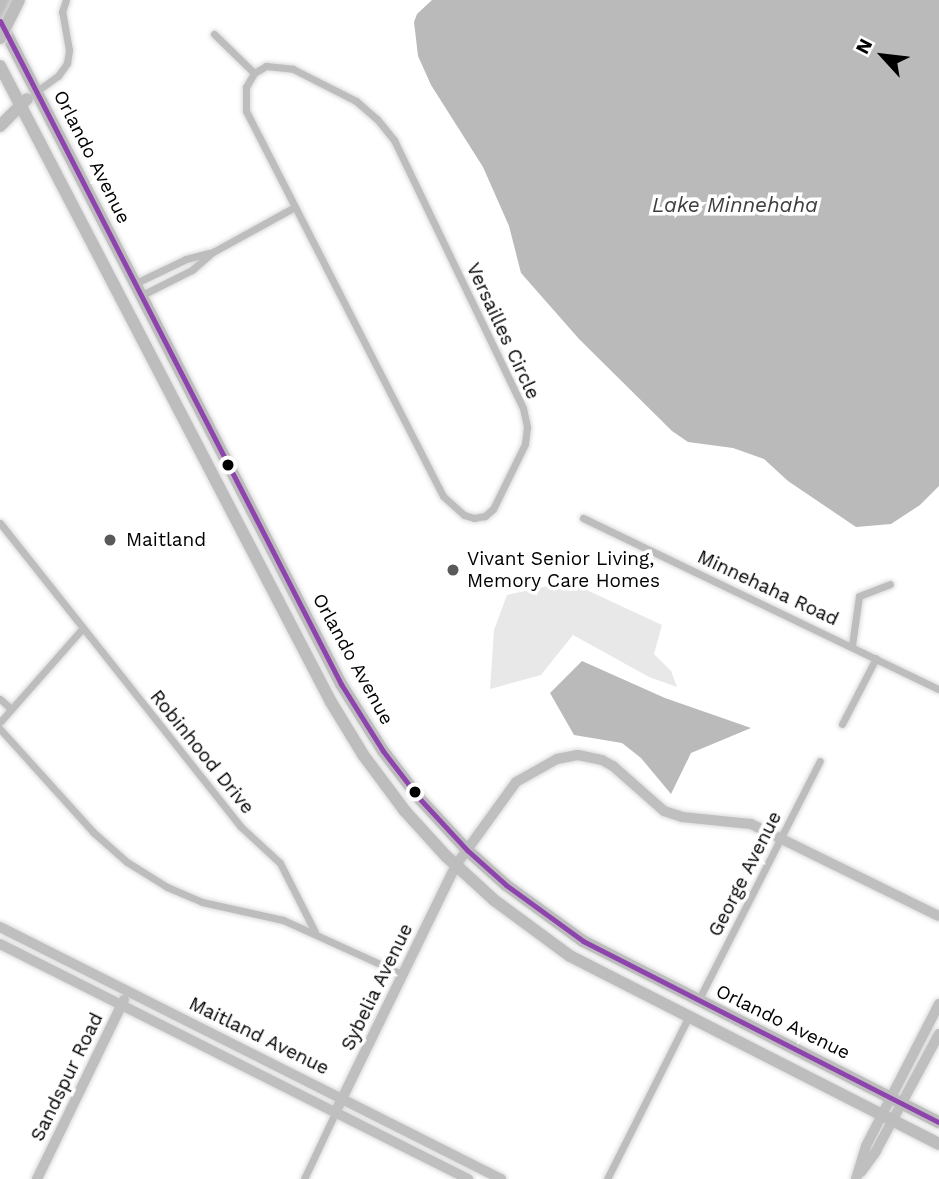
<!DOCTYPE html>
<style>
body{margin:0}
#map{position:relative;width:939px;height:1179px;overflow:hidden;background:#fff;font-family:"Work Sans",sans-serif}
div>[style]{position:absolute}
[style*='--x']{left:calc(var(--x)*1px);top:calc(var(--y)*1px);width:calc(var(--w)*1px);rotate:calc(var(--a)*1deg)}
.green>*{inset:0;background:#e8e8e8}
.water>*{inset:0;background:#bababa}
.roads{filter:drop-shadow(0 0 2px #dbdbdb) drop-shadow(0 0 2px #dbdbdb)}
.street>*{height:7px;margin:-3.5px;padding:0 3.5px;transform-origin:3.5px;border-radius:3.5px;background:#bdbdbd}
.secondary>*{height:10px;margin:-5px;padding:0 5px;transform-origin:5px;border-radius:5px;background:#bfbfbf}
.primary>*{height:12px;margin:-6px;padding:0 6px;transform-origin:6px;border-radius:6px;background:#bdbdbd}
.bridges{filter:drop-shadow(0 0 2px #dbdbdb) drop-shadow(0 0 2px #dbdbdb)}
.primary-bridge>*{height:12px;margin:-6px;padding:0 6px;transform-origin:6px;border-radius:6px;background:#bdbdbd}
.bus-1>*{height:5px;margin:-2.5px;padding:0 2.5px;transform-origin:2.5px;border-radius:2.5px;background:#8e44ad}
.dots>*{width:19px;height:19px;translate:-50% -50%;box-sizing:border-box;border:4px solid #fff;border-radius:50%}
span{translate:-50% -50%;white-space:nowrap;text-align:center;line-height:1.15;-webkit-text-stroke:7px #fff;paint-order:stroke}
.street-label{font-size:19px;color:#000}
.poi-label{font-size:19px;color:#000}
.left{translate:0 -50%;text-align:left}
.water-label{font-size:21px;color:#3e3e3e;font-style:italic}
.north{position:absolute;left:848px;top:21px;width:70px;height:70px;-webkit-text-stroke:5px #fff;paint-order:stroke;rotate:297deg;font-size:19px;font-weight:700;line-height:28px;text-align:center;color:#000}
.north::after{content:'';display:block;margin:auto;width:24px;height:32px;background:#000;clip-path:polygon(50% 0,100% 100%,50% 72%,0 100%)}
</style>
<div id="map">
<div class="green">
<i style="clip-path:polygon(563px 579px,662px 625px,654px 654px,671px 671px,677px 687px,649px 677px,573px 635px,541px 675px,490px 689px,494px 630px,507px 595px,557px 584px)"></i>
</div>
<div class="water">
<i style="clip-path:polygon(432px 0,939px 0,939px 486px,920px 505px,891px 524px,856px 527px,788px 481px,764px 459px,733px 448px,688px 442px,672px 431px,579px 339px,521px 273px,509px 226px,483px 167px,431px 85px,418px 56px,414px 22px,417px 14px)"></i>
<i style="clip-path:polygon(582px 661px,665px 698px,751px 728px,691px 753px,671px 794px,641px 758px,622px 743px,574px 735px,550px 693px)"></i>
</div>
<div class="roads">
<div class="street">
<i style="--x:214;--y:34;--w:56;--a:44.3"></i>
<i style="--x:266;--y:66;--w:27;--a:6"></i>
<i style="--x:293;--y:69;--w:71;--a:26.9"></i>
<i style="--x:356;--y:101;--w:28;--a:41"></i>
<i style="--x:377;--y:119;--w:27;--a:51"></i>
<i style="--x:394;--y:140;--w:297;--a:64.3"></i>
<i style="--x:523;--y:408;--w:19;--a:78"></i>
<i style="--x:527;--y:427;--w:17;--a:97"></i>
<i style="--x:525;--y:444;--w:72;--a:116.2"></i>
<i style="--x:493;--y:509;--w:11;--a:139"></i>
<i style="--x:485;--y:516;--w:11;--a:170"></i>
<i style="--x:474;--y:518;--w:10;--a:-163"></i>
<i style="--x:464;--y:515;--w:28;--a:-138"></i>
<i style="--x:443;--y:496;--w:432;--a:-117.1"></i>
<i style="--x:246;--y:111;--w:24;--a:-90"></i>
<i style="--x:246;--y:87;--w:16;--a:-60"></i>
<i style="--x:254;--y:73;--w:14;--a:-30"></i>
<i style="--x:37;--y:91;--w:26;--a:-36"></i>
<i style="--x:58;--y:76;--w:16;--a:-55"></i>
<i style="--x:67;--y:63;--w:13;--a:-81"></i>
<i style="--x:69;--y:50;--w:39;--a:-100"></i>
<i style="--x:62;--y:12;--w:13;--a:-72"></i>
<i style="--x:136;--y:283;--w:55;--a:-25.6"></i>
<i style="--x:186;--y:259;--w:24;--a:-15"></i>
<i style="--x:142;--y:295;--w:56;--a:-26.6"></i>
<i style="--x:192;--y:270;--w:28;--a:-41"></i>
<i style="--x:213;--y:252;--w:91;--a:-28.8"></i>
<i style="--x:583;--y:518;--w:395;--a:25.7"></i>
<i style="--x:0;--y:523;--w:387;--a:51.6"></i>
<i style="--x:240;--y:826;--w:54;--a:42.8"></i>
<i style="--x:280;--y:863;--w:77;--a:63.1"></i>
<i style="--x:852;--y:645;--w:49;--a:-81.9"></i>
<i style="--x:859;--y:596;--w:33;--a:-21"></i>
<i style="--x:0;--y:699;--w:13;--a:42"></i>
<i style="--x:0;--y:722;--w:125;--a:-48.6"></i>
<i style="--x:842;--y:724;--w:74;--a:-62.7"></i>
<i style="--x:0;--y:729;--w:139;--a:47.9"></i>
<i style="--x:93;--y:832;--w:45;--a:41.4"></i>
<i style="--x:127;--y:862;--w:47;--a:32"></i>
<i style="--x:167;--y:887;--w:38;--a:23"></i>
<i style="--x:202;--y:902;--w:83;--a:12.5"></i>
<i style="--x:283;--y:920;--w:131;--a:24.4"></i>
<i style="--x:698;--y:1001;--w:269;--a:-63.1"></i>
<i style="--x:304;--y:1179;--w:75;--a:-64.8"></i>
<i style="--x:607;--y:1179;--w:180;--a:-63.3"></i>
</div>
<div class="secondary">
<i style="--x:0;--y:927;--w:561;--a:26.7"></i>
<i style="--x:0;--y:944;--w:524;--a:26.66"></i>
<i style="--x:336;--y:1111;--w:274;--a:-64"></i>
<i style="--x:456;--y:865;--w:102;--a:-54.1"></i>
<i style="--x:516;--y:782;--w:47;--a:-29.3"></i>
<i style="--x:557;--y:759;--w:21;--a:-11"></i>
<i style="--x:578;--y:755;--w:25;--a:12"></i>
<i style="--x:602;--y:760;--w:13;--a:29"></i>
<i style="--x:613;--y:766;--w:68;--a:41.4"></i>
<i style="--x:664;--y:811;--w:19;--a:18"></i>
<i style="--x:682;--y:817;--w:69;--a:5.8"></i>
<i style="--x:751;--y:824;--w:209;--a:26.1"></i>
<i style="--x:861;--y:1172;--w:26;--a:-54"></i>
<i style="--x:876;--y:1151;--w:133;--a:-61.7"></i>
<i style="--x:37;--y:1179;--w:199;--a:-64.1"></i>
<i style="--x:856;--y:1179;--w:34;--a:-73"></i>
<i style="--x:866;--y:1146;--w:160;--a:-62.8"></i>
</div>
<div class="primary">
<i style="--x:0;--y:13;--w:15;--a:-62"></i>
<i style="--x:0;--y:21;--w:746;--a:62.78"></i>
<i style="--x:341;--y:684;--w:79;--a:57.9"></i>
<i style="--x:383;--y:751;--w:59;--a:52.5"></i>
<i style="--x:419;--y:798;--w:71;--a:47.3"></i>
<i style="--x:467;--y:850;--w:52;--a:41.9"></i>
<i style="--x:506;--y:885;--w:95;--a:36"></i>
<i style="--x:583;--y:941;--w:399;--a:27"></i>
<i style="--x:0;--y:66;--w:717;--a:62.51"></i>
<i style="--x:331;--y:702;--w:63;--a:58.6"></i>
<i style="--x:364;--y:756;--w:69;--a:53.3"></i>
<i style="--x:405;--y:811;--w:61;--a:47.7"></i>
<i style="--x:446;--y:856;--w:65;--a:42.5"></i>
<i style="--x:494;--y:900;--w:94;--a:36.4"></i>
<i style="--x:570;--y:956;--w:414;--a:27"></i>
<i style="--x:0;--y:126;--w:38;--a:-45"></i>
</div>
</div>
<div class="bridges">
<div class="primary-bridge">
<i style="--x:0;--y:38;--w:42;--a:-63.4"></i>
</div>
</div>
<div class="bus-1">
<i style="--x:0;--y:21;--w:746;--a:62.78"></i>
<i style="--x:341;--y:684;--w:79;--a:57.9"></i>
<i style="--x:383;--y:751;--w:59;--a:52.5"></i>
<i style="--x:419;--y:798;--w:71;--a:47.3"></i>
<i style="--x:467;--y:850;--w:52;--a:41.9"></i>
<i style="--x:506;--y:885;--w:95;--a:36"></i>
<i style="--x:583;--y:941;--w:399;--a:27"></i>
</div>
<div class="dots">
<i style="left:228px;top:465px;background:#000"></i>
<i style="left:110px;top:540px;background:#595959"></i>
<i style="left:453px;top:570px;background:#595959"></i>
<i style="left:415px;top:792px;background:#000"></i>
</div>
<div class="street-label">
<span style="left:92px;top:157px;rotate:63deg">Orlando Avenue</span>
<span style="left:503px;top:331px;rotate:65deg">Versailles Circle</span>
<span style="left:768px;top:588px;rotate:25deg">Minnehaha Road</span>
<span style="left:353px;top:659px;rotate:61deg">Orlando Avenue</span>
<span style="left:202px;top:752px;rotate:51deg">Robinhood Drive</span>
<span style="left:745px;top:874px;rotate:-63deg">George Avenue</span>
<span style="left:377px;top:987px;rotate:-64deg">Sybelia Avenue</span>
<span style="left:783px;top:1022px;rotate:26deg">Orlando Avenue</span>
<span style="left:259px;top:1036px;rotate:26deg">Maitland Avenue</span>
<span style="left:67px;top:1077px;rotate:-64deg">Sandspur Road</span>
</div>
<div class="poi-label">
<span class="left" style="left:126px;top:540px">Maitland</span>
<span class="left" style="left:467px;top:570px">Vivant Senior Living,<br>Memory Care Homes</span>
</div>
<div class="water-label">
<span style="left:735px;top:205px">Lake Minnehaha</span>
</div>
<div class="north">N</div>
</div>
